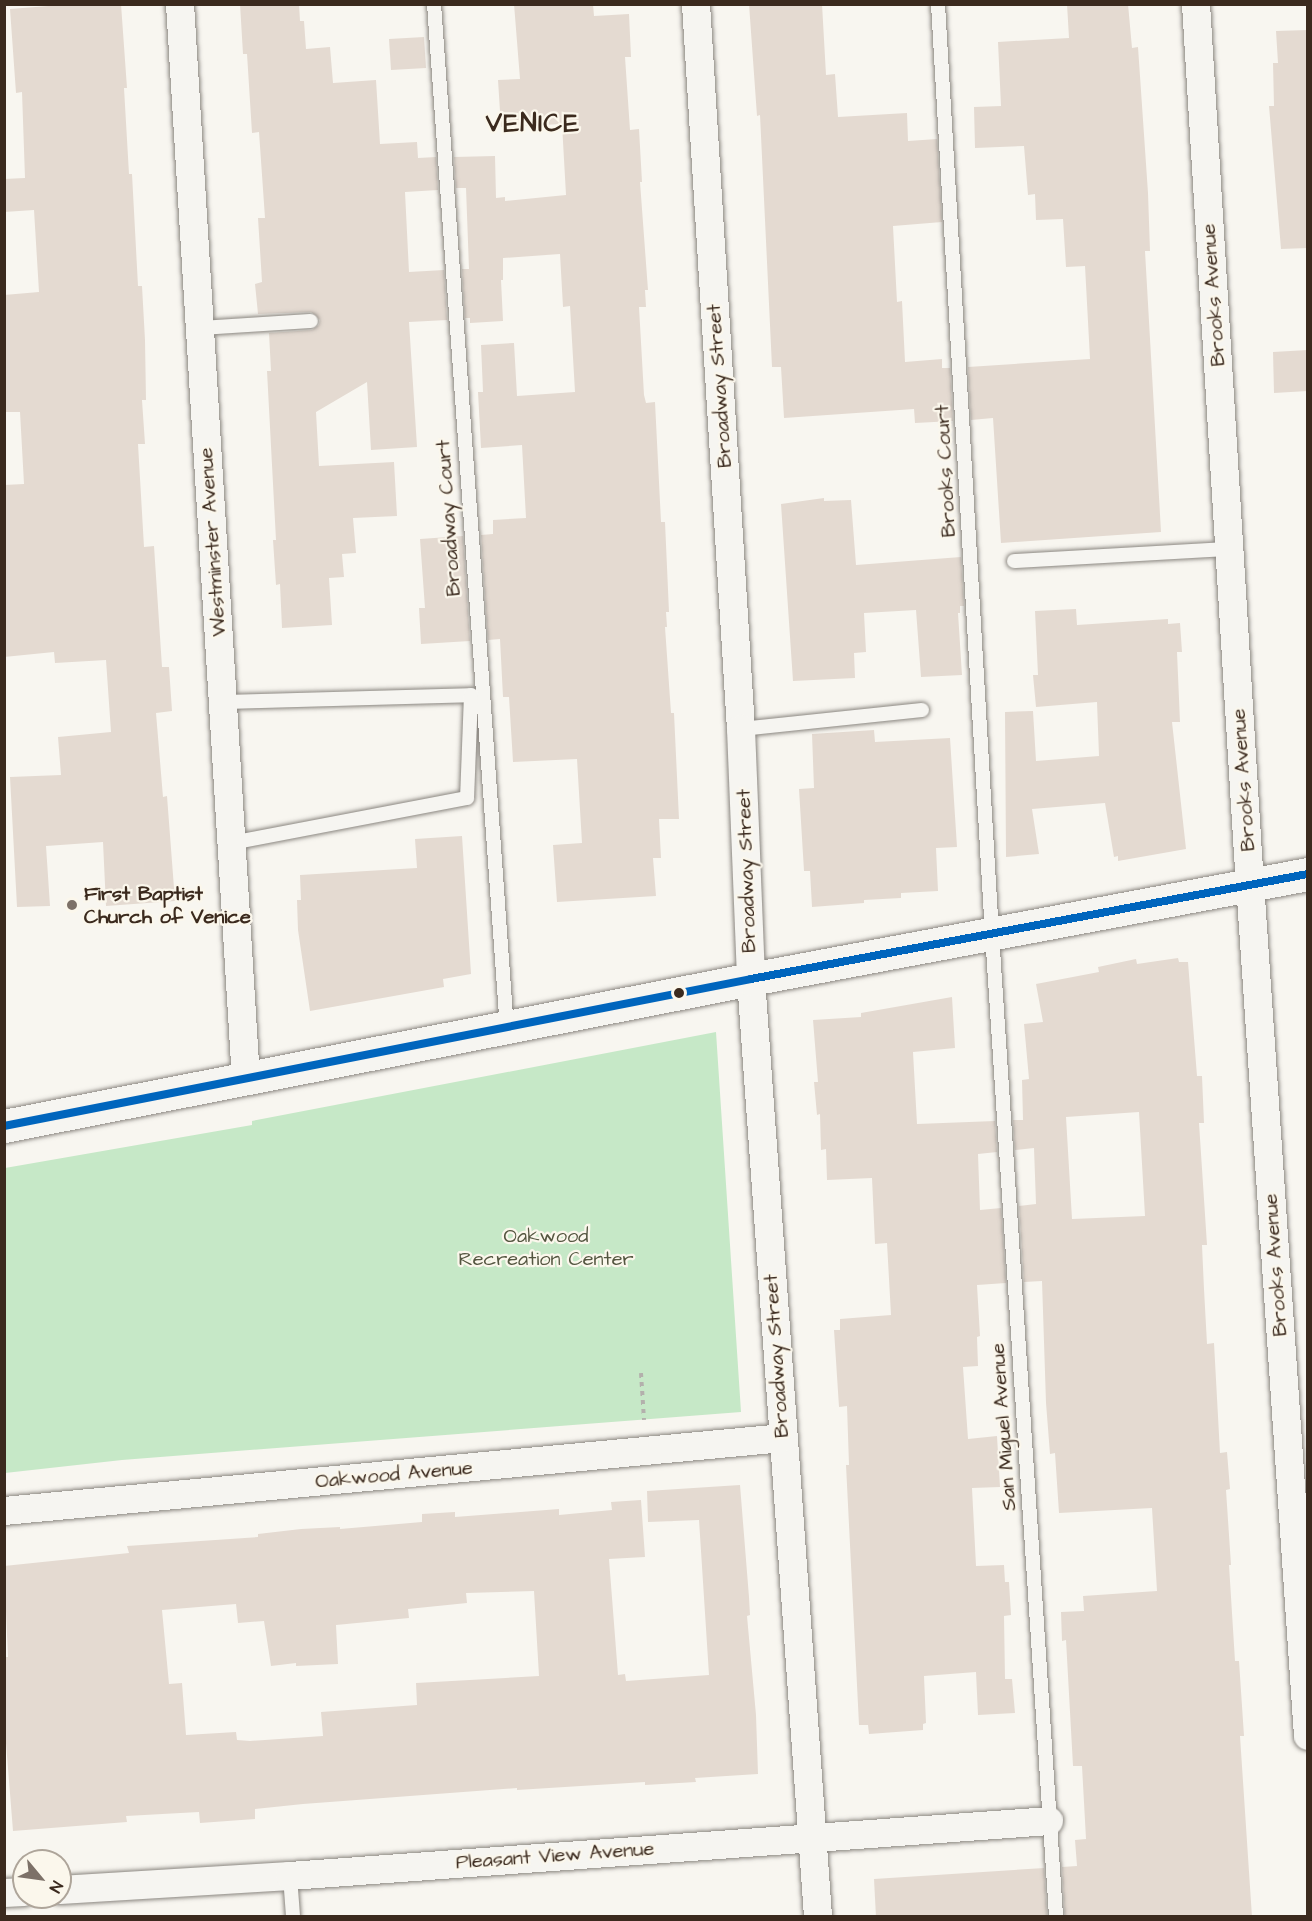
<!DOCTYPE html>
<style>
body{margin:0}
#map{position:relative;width:1312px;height:1921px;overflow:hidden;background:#f8f6f0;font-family:"Architects Daughter",sans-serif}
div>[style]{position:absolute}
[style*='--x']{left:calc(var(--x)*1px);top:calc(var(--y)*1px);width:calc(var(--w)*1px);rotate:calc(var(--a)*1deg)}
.green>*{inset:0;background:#c6e8c7}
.building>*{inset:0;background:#e4dad1}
.path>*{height:4px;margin-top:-2px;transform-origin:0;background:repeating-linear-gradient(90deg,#b3b0ac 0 4.5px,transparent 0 9px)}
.roads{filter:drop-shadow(0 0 2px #8b8781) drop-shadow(0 0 2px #8b8781)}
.lane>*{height:14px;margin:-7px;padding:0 7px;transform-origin:7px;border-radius:7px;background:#f6f5f1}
.street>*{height:28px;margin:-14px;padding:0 14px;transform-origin:14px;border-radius:14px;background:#f6f5f1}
.secondary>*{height:33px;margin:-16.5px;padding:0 16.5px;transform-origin:16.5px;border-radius:16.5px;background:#f6f5f1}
.bus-1>*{height:8px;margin:-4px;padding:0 4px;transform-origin:4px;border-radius:4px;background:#0065bd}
.dots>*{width:16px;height:16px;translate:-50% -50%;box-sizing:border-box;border:3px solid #fbf7ec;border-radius:50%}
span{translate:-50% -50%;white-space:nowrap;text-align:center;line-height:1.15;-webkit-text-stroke:4.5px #fbf7ec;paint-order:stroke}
.street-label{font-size:20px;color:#3b2a1e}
.poi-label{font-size:20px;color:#3b2a1e;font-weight:700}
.left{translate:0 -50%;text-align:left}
.park-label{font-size:20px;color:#545640}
.district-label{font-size:26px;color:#3b2a1e;font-weight:700;letter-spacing:1.5px}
.frame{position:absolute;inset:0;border:6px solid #3b2a1e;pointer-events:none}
.north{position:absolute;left:12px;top:1849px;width:60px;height:60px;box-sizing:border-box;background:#fbf7ec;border:2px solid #aea59a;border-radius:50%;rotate:119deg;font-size:16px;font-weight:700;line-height:24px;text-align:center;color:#3b2a1e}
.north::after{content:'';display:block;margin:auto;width:21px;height:27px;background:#7d7168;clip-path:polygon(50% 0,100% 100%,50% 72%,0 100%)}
</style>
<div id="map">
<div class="green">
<i style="clip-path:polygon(716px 1032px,741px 1412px,122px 1460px,5px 1473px,5px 1168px,252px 1125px,252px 1121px)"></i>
</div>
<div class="building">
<i style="clip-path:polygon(74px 4px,121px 4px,127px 88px,124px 88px,129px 174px,132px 174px,138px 286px,142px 286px,145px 340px,146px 400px,142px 400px,145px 444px,138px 444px,144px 547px,154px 546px,162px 667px,169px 667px,172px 711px,156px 713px,163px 797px,167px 796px,175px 901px,106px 906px,103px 842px,46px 846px,50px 906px,17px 907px,10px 777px,61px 775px,58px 737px,111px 732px,106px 660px,55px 663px,54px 652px,4px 657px,4px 485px,24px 484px,20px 412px,4px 412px,4px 295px,39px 292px,34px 210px,4px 212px,4px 179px,25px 178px,22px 92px,16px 93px,10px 9px)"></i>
<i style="clip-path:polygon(240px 4px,299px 4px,300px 21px,304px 21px,306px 49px,330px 47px,333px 83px,376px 80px,380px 144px,417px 142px,418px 158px,436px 157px,438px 190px,405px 192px,409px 272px,444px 270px,447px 320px,409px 322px,417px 447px,371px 450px,367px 382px,316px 412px,319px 466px,394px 462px,397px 516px,353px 518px,356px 553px,342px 554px,344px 577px,329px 578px,332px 625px,282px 628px,280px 584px,276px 585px,273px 540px,276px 540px,267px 371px,271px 371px,269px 333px,312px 330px,319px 325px,320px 320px,311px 312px,258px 314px,255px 284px,262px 282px,258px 218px,265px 218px,259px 132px,252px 133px,247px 54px,243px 54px)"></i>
<i style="clip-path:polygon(514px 4px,593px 4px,594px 16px,629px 14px,631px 57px,625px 57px,630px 130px,639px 129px,642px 182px,640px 182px,648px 290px,645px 290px,646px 307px,639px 307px,644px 395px,646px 403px,655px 402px,661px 522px,665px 522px,669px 612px,666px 612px,667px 627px,665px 627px,671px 713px,674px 713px,679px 819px,659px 819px,661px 858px,653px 858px,656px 896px,557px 902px,553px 845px,582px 843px,577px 759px,513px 762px,509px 697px,503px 697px,500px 639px,488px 640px,481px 535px,493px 534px,493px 520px,526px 518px,522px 445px,481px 448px,478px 392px,483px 392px,481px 345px,514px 343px,517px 396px,575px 392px,570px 306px,563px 307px,560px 254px,503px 258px,503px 280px,501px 280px,503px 321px,470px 323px,470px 318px,465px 318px,462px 269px,469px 269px,466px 188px,456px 188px,454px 157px,495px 156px,496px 198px,505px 197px,505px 201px,566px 195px,562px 124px,501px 127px,498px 80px,520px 79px)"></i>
<i style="clip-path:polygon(749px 4px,822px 4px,826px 75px,835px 74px,838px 117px,907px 113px,908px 141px,937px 139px,942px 222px,893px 226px,897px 302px,902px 301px,905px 362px,942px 359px,942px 368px,950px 368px,953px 421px,915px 423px,914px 409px,784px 418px,781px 367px,772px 367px,760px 115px,757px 116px)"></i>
<i style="clip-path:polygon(1067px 4px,1128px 4px,1132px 48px,1138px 47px,1148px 193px,1150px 251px,1145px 251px,1161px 532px,1001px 543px,993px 418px,971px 420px,968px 367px,1090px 359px,1085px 266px,1066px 267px,1063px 219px,1036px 220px,1035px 194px,1028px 195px,1024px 146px,975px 148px,974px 107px,1001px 106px,998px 42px,1069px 38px)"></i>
<i style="clip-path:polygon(1308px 30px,1308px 248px,1281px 249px,1269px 106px,1274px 106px,1273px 63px,1278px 63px,1276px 31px)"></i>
<i style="clip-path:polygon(424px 37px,426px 68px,391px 70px,389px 39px)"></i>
<i style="clip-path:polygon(1308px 350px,1308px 391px,1274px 393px,1273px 352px)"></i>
<i style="clip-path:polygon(824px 498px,824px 501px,851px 500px,856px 565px,961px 557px,964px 606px,960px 606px,960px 613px,958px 613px,962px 675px,921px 677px,916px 610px,864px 613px,866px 652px,854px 653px,855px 678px,793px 681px,781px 504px)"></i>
<i style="clip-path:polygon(463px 536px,470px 641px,421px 644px,419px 608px,425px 608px,420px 539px)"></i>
<i style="clip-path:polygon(1076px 609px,1077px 625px,1168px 619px,1168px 624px,1180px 623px,1182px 652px,1177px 652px,1180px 722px,1172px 722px,1186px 849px,1118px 861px,1118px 856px,1114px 857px,1105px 803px,1032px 809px,1039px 854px,1006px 857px,1005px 712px,1033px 711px,1036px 761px,1099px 756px,1097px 702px,1036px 707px,1033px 675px,1038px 675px,1035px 611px)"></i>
<i style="clip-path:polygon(874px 730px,875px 742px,950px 738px,957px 847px,936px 848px,938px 891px,901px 893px,901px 898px,864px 900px,864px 903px,812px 907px,810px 871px,804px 871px,799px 789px,814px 788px,812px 734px)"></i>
<i style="clip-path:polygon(462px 836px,471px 974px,443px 979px,444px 987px,310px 1011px,298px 930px,297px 900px,301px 900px,300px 875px,417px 868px,415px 839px)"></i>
<i style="clip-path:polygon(evenodd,1178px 958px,1179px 962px,1188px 962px,1197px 1076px,1202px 1076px,1204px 1123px,1199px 1123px,1207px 1245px,1202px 1245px,1204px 1289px,1207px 1344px,1214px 1343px,1220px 1453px,1227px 1452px,1230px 1489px,1226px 1490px,1231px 1565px,1229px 1565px,1235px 1661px,1239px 1661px,1244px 1736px,1240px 1736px,1252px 1917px,1065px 1917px,1062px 1867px,1077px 1866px,1075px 1840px,1086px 1839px,1082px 1766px,1073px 1766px,1066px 1640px,1062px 1641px,1061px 1612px,1084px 1611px,1083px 1596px,1157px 1591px,1152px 1508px,1059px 1513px,1055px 1453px,1050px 1454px,1046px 1403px,1042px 1281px,1024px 1282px,1019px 1206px,1036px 1204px,1034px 1148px,1015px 1150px,1013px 1120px,1023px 1120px,1022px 1080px,1029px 1079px,1024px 1024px,1043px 1022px,1036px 984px,1099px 972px,1098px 967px,1136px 959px,1137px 964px,1178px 958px,1139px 1112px,1145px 1216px,1072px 1219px,1066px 1117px,1139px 1112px)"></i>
<i style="clip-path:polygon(952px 997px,955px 1048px,913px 1052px,917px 1124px,995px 1121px,997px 1152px,978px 1154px,980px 1210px,1001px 1208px,1006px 1283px,977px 1285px,980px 1336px,977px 1337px,978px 1366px,963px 1367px,968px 1439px,997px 1436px,1000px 1487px,972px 1488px,976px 1566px,1004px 1565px,1005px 1582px,1009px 1582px,1011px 1615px,1004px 1616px,1005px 1679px,1012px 1679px,1015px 1713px,978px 1715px,976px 1672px,924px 1676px,926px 1723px,923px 1724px,923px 1730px,869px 1734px,868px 1725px,859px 1725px,846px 1465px,849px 1465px,847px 1406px,839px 1407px,834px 1330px,840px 1330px,840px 1319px,891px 1315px,887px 1243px,875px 1244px,872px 1178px,827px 1180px,826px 1149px,821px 1150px,820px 1114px,817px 1115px,814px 1082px,818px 1082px,813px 1020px,861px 1017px,861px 1013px)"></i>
<i style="clip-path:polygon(evenodd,740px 1485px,749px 1597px,750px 1615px,747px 1616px,756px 1715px,758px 1774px,695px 1778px,696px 1782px,645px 1785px,645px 1782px,517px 1790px,517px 1788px,303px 1804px,255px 1809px,255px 1819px,200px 1823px,199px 1812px,126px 1816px,127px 1822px,13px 1831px,4px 1718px,4px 1657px,8px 1657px,4px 1566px,129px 1553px,127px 1546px,258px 1537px,258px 1534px,301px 1529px,340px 1527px,340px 1529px,422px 1522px,422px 1514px,455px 1512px,455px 1517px,559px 1509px,559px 1515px,612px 1510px,611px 1502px,641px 1500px,645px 1557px,609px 1559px,618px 1675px,625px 1674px,626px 1681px,709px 1675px,699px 1520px,648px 1522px,647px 1491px,740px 1485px,534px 1591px,539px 1676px,416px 1683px,417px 1705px,321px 1712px,323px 1736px,250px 1741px,237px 1740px,236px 1732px,186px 1735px,182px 1683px,169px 1684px,162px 1610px,236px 1604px,238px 1623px,264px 1621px,271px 1666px,296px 1663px,296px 1666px,338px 1664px,336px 1625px,409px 1618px,408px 1609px,467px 1603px,466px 1593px,534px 1591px)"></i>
<i style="clip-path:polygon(1044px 1868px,1047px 1917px,876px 1917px,874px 1879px)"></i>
</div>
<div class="path">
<i style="--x:641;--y:1373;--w:47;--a:86.3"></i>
</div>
<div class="roads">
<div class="lane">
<i style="--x:434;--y:4;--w:1028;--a:85.93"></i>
<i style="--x:938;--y:4;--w:932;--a:86.68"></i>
<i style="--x:992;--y:934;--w:984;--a:86.27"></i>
<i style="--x:200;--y:328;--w:111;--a:-3.6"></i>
<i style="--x:1014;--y:561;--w:215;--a:-3.2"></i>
<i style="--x:223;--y:702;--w:248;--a:-1.6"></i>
<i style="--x:471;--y:695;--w:103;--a:92.2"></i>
<i style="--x:467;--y:798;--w:239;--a:169.2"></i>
<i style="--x:741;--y:729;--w:182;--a:-6"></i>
<i style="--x:290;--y:1876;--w:40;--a:85.7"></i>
</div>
<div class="street">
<i style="--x:180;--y:4;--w:1078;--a:86.49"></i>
<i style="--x:696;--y:4;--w:726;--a:86.45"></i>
<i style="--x:741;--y:729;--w:250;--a:87.7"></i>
<i style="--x:751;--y:979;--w:939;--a:85.91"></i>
<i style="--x:1196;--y:4;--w:837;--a:86.5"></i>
<i style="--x:1247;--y:839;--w:899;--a:86.11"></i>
<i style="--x:4;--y:1511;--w:782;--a:-5.35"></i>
<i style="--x:60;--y:1890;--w:230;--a:-3.5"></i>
<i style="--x:290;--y:1876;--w:761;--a:-4.14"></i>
<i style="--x:4;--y:1893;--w:20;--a:-3"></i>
</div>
<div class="secondary">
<i style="--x:4;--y:1126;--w:761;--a:-11.13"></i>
<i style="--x:751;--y:979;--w:567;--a:-10.68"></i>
</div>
</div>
<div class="bus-1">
<i style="--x:4;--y:1126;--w:761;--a:-11.13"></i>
<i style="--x:751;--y:979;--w:567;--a:-10.68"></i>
</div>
<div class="dots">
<i style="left:72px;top:905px;background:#7d7168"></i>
<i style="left:679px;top:993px;background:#3b2a1e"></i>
</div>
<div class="street-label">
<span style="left:1214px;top:295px;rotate:-94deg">Brooks Avenue</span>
<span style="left:720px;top:386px;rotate:-94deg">Broadway Street</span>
<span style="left:946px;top:471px;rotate:-93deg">Brooks Court</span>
<span style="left:449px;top:518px;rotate:-94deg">Broadway Court</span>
<span style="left:213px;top:542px;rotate:-94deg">Westminster Avenue</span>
<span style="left:1244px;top:780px;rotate:-94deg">Brooks Avenue</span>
<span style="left:747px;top:871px;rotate:-92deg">Broadway Street</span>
<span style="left:1276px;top:1265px;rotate:-94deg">Brooks Avenue</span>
<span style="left:777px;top:1356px;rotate:-94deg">Broadway Street</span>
<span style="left:1004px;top:1427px;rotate:-94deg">San Miguel Avenue</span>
<span style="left:394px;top:1475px;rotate:-5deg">Oakwood Avenue</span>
<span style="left:555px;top:1856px;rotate:-4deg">Pleasant View Avenue</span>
</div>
<div class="poi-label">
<span class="left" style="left:84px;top:906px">First Baptist<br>Church of Venice</span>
</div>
<div class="park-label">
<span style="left:546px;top:1248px">Oakwood<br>Recreation Center</span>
</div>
<div class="district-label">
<span style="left:533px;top:124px">VENICE</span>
</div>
<div class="frame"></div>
<div class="north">N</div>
</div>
